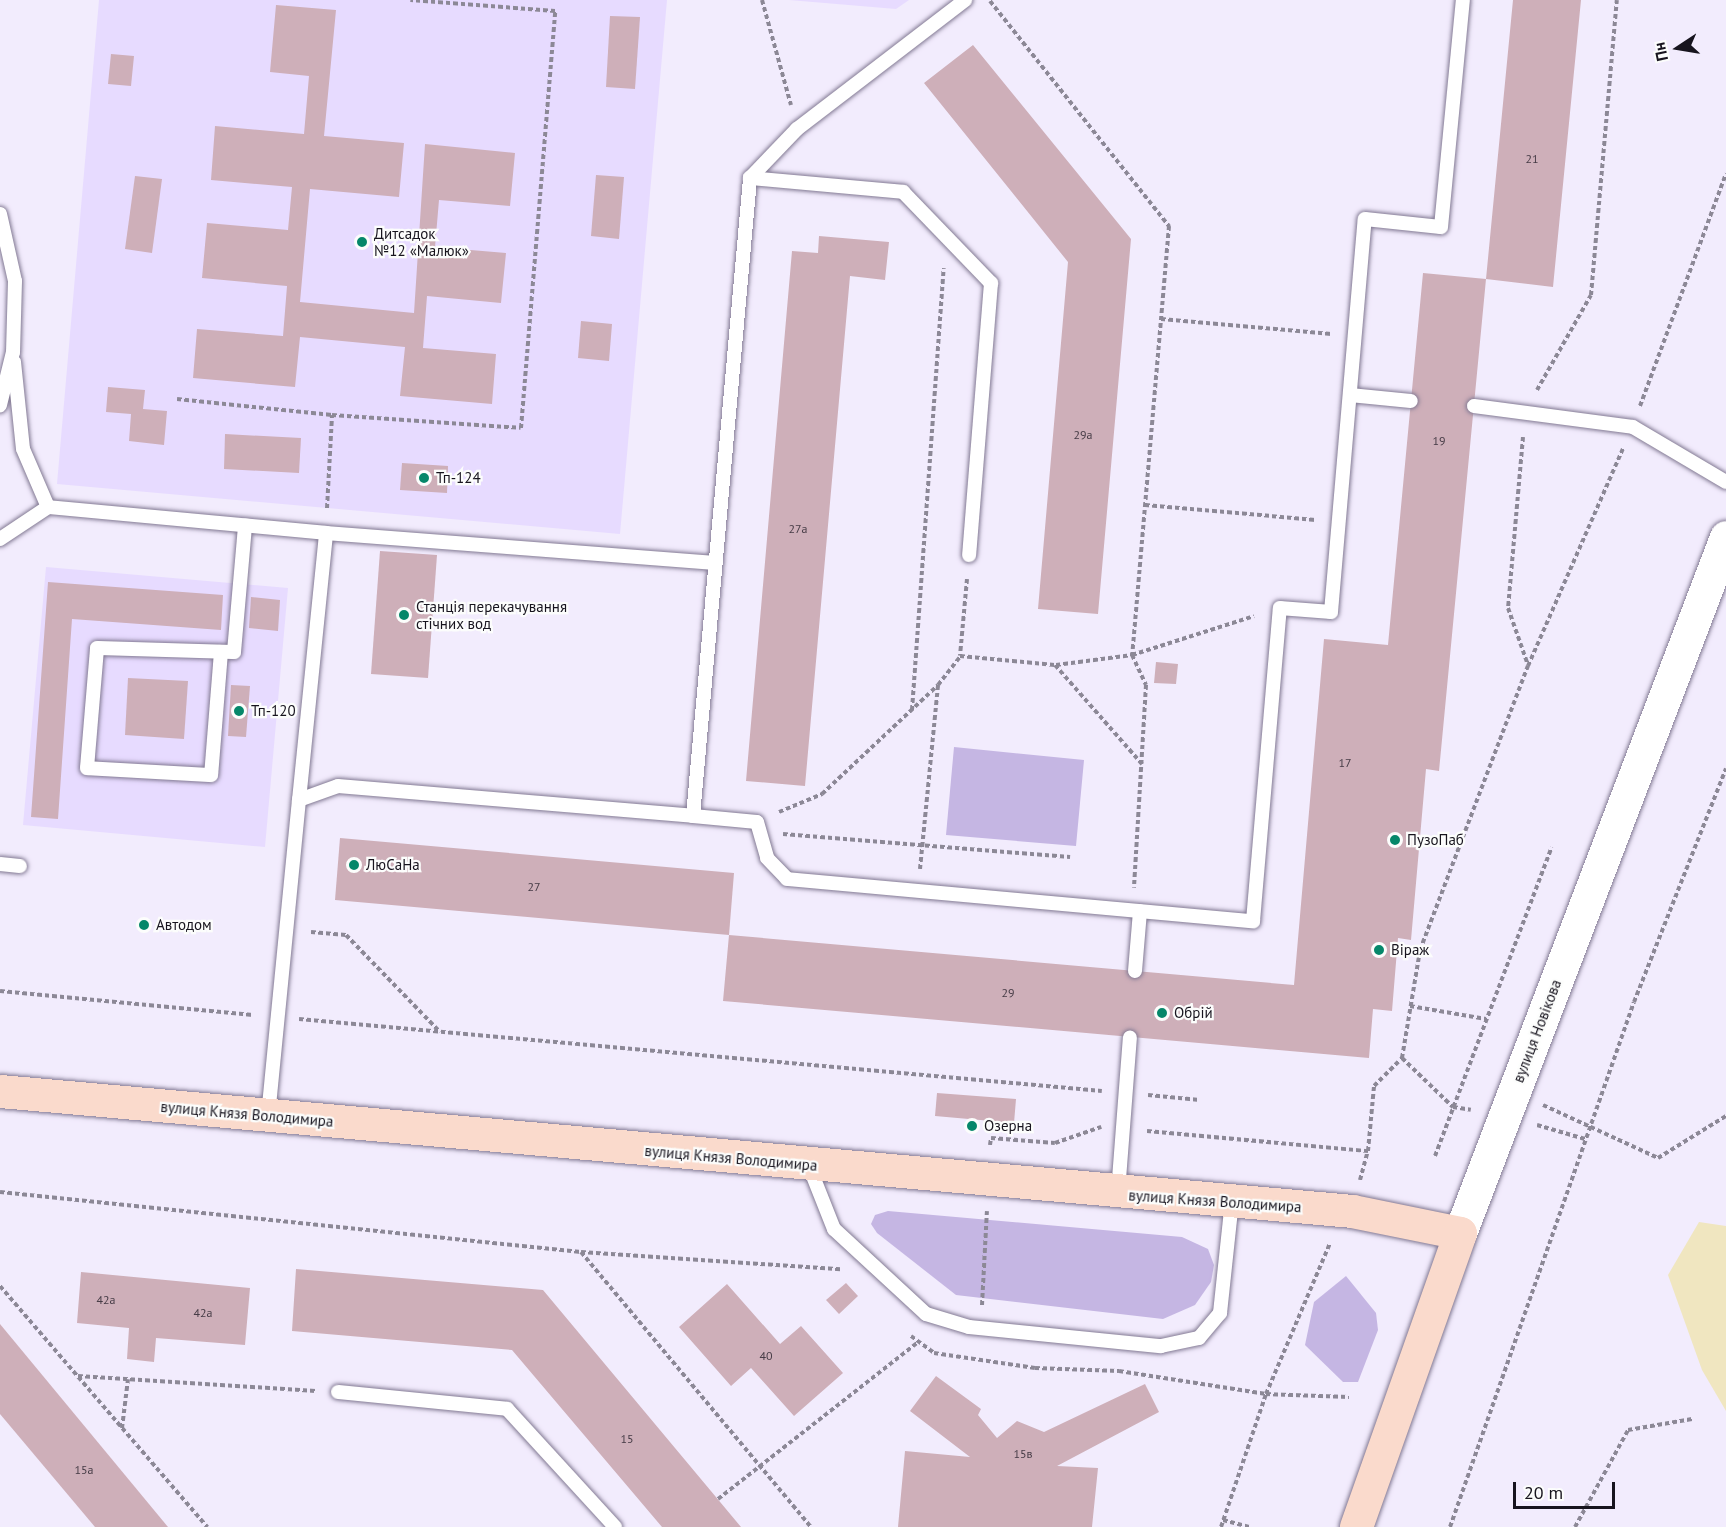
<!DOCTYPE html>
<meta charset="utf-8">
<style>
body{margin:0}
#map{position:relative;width:1726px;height:1527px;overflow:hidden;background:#f2ecfd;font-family:"PT Sans",sans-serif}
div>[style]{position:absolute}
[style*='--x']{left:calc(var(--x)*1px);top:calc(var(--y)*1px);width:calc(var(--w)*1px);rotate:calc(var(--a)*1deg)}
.built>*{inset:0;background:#e7dbff}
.green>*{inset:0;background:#c5b6e3}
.sand>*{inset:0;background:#f0e6c0}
.building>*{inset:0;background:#ceafb9}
.path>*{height:4px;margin-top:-2px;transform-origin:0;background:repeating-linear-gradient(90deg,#8c8896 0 4.5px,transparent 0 7.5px)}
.roads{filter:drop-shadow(0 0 2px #827993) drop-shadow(0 0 2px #827993)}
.service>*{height:14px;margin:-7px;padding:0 7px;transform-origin:7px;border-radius:7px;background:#fff}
.tertiary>*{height:33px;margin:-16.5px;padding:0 16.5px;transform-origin:16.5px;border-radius:16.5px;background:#fff}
.secondary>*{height:33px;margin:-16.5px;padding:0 16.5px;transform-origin:16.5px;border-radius:16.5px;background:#fadacc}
.dots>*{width:16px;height:16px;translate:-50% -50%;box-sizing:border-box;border:3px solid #fcfdfc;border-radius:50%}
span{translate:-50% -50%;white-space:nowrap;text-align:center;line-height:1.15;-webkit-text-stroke:4.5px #fcfdfc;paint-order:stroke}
.number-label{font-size:12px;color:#453b45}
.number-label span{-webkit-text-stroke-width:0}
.poi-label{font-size:15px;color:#17141e}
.left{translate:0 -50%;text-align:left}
.street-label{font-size:15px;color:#17141e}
.north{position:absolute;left:1648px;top:18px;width:60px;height:60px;-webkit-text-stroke:4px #fcfdfc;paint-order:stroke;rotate:258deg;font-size:16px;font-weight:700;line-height:24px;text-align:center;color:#17141e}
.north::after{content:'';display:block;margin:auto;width:21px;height:27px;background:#17141e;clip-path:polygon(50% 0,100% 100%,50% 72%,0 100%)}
.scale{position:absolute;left:1513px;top:1482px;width:102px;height:27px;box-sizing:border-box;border:3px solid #17141e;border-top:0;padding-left:8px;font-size:18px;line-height:21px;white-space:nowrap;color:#17141e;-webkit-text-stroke:4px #fcfdfc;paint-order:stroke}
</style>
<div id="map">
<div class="built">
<i style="clip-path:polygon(99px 0,667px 0,620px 534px,57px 484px)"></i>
<i style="clip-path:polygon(789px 0,909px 0,896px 9px)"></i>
<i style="clip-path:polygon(46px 567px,288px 588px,265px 847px,23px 825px)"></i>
</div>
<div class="green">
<i style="clip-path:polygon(954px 747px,1084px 760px,1076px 846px,946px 835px)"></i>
<i style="clip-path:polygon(888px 1211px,1182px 1237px,1208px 1249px,1214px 1265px,1211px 1282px,1195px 1305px,1163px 1319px,956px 1295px,877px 1233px,871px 1224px,875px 1215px)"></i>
<i style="clip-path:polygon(1346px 1276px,1376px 1313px,1378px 1330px,1358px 1382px,1343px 1382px,1305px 1345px,1314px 1302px)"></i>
</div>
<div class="sand">
<i style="clip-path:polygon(1699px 1222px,1726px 1226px,1726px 1411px,1702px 1370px,1668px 1275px)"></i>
</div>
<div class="building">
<i style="clip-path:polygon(1513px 0,1581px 0,1553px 287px,1486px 279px,1439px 771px,1426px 769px,1411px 940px,1398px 938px,1392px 1011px,1373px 1009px,1369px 1058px,723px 1001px,729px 935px,1294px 985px,1324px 639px,1388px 645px,1423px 273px,1486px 279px)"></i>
<i style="clip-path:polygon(276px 5px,336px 10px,324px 136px,404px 143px,399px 197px,310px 189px,300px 302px,414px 313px,425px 144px,515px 153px,510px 206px,439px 200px,435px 247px,506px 253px,501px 303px,427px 296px,423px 348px,496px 354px,492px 404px,400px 396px,405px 347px,300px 337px,295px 387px,193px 378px,197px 329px,283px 336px,287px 286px,202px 278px,207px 223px,288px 230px,292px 187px,211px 180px,215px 126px,304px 134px,309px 76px,270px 72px)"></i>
<i style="clip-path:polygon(610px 16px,640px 17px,635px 89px,606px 87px)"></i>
<i style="clip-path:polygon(973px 45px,1131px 239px,1098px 614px,1038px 609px,1068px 262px,924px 83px)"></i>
<i style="clip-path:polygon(111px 54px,134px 56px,131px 86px,108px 84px)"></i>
<i style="clip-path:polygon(596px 175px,624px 177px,619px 239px,591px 236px)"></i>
<i style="clip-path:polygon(135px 176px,162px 179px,152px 253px,125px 249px)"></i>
<i style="clip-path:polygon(819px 236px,889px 242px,885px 280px,850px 276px,805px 786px,746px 781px,792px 251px,818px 253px)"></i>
<i style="clip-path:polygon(581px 321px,612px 324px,609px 361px,578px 358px)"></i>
<i style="clip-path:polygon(108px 387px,145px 390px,143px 409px,167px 411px,164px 445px,129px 441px,131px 414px,106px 412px)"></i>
<i style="clip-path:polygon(225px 434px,301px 438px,299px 473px,224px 469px)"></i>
<i style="clip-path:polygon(402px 463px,448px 466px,447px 493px,400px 490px)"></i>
<i style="clip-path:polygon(380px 551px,437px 555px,428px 678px,371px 674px)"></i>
<i style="clip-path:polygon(48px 582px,223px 595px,221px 630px,72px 619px,58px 819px,31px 817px)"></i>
<i style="clip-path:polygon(251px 597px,280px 600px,278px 631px,249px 628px)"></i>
<i style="clip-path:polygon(1156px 662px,1178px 664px,1176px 684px,1154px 683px)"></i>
<i style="clip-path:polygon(128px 678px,188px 681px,184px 739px,125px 735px)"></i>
<i style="clip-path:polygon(231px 685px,250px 686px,246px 737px,228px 736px)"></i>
<i style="clip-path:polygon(340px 838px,734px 873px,729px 935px,335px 900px)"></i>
<i style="clip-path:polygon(937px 1093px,1016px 1099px,1014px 1123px,935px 1116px)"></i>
<i style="clip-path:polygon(296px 1269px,543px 1290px,741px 1527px,662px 1527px,512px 1350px,292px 1331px)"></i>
<i style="clip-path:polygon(81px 1272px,250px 1288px,245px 1345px,156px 1338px,154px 1362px,127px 1359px,129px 1328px,77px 1323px)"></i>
<i style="clip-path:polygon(846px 1283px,858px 1296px,839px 1314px,826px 1300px)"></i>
<i style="clip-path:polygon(727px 1284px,780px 1344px,801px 1326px,843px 1373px,794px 1416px,751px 1368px,731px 1386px,679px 1327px)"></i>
<i style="clip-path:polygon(0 1324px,168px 1527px,95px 1527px,0 1414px)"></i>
<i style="clip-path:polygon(936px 1376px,981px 1409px,978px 1415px,997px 1438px,1017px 1421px,1044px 1432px,1145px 1384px,1159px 1412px,1057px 1466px,1098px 1468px,1092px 1527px,898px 1527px,905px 1451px,970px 1457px,910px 1411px)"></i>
</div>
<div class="path">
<i style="--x:762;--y:0;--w:109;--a:74.6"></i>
<i style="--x:990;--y:1;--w:288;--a:51.5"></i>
<i style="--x:1169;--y:226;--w:431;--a:94.9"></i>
<i style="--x:1132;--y:655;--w:33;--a:65"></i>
<i style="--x:1146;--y:685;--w:203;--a:93.4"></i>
<i style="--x:1161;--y:319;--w:171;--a:5"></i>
<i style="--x:1537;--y:390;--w:109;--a:-60.4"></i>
<i style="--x:1591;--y:295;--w:296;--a:-85"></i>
<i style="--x:177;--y:399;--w:156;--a:5.9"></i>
<i style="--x:1640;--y:406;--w:248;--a:-69.7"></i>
<i style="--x:1523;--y:437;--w:172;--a:95"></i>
<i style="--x:1508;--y:608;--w:60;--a:70.7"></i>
<i style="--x:1145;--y:505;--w:171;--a:5"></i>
<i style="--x:327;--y:508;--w:93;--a:-86.9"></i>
<i style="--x:332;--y:415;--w:189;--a:3.9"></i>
<i style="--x:521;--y:428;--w:418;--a:-85.3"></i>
<i style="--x:555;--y:11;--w:145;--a:-175.7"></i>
<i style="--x:967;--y:579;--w:77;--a:95.2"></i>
<i style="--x:960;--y:656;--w:95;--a:5.4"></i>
<i style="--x:1055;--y:665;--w:132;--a:48.7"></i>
<i style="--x:1056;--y:665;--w:77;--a:-7.5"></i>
<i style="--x:1132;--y:655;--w:128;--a:-17.7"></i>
<i style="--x:912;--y:710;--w:443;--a:-85.9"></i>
<i style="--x:779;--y:812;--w:47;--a:-22.7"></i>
<i style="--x:822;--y:794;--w:159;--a:-43.2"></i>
<i style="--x:938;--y:685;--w:36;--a:-52"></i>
<i style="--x:783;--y:834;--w:288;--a:4.6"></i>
<i style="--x:920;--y:869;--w:185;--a:-84.4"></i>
<i style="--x:311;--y:932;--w:35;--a:5"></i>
<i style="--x:346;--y:935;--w:135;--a:45.9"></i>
<i style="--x:0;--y:991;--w:254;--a:5.4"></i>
<i style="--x:1410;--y:1006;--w:77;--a:9.7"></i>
<i style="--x:299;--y:1019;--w:806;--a:5.12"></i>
<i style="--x:1402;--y:1058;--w:71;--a:43.9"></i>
<i style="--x:1453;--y:1107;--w:18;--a:9"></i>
<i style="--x:1148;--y:1095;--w:52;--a:5.5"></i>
<i style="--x:1543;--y:1105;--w:127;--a:24.7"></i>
<i style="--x:1658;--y:1158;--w:80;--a:-31.7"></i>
<i style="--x:1537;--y:1125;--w:50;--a:16.3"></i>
<i style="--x:1147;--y:1131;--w:222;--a:5.2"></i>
<i style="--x:1368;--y:1151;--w:65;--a:-84.7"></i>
<i style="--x:1374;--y:1086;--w:40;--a:-45"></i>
<i style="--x:1402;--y:1058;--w:109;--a:-80.5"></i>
<i style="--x:1420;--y:950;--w:304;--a:-69.2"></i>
<i style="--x:1528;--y:666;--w:237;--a:-66.4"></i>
<i style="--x:990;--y:1145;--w:7;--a:-82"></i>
<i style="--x:991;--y:1138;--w:64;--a:4.5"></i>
<i style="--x:1055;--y:1143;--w:49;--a:-19.2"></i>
<i style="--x:1435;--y:1156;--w:330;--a:-69.3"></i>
<i style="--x:1360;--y:1180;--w:30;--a:-75"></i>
<i style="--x:0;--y:1192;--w:584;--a:5.9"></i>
<i style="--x:581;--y:1252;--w:260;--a:3.8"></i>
<i style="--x:581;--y:1252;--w:359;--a:50.1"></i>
<i style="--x:0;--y:1286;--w:318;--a:49.3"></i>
<i style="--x:982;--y:1305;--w:94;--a:-87"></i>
<i style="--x:911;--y:1336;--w:29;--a:36"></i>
<i style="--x:934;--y:1353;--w:102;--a:8.4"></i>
<i style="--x:1035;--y:1368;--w:84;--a:2"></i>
<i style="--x:1119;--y:1371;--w:149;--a:8.9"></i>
<i style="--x:1266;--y:1394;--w:83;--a:2.1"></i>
<i style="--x:78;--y:1376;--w:238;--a:3.6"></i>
<i style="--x:122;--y:1428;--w:49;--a:-83"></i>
<i style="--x:718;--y:1499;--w:254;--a:-38.1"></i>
<i style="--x:1223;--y:1520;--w:28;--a:15"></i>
<i style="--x:1221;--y:1527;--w:140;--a:-71.3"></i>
<i style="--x:1266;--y:1394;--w:164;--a:-67"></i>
<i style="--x:1450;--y:1527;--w:556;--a:-70.69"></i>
<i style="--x:1634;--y:1002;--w:251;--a:-68.5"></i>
<i style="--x:1575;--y:1527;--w:111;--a:-61.3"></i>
<i style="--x:1628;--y:1430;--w:65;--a:-9.8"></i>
</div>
<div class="roads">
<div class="service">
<i style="--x:750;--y:178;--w:154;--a:5.2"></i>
<i style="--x:903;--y:192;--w:127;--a:46"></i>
<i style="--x:991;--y:283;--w:273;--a:94.6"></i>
<i style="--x:0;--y:214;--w:69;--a:77.4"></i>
<i style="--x:15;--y:281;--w:71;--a:91.6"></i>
<i style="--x:13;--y:352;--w:55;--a:103.8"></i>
<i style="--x:14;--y:362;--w:87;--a:84.1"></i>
<i style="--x:23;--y:449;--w:63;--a:66.7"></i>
<i style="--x:1350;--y:395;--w:61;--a:5.6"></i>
<i style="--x:1474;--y:406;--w:160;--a:7.5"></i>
<i style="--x:1633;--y:427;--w:108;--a:30.6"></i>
<i style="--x:0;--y:539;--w:58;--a:-33.7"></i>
<i style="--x:48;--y:507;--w:279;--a:5.3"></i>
<i style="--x:221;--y:652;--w:123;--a:94.6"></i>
<i style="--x:211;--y:775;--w:124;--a:-176.8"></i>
<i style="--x:87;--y:768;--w:120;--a:-85.2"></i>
<i style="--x:97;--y:648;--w:137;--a:1.7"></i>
<i style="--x:234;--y:652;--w:127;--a:-85"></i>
<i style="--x:299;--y:800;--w:268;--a:-84.2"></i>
<i style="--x:326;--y:533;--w:390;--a:4.4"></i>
<i style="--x:693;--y:816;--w:64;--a:5.4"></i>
<i style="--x:757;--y:822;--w:37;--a:74"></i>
<i style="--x:767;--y:858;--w:29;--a:46"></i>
<i style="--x:787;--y:879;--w:468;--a:5.2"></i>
<i style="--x:1253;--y:921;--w:314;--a:-85.1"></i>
<i style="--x:1280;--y:608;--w:51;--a:4.5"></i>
<i style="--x:1331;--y:612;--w:394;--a:-85.1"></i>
<i style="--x:1365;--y:219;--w:76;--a:6"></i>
<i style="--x:1441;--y:227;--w:228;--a:-84.5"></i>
<i style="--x:0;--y:864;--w:20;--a:6"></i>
<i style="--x:1135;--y:971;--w:60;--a:-85.2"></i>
<i style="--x:268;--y:1116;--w:318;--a:-84.4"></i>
<i style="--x:299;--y:800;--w:41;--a:-19.7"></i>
<i style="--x:338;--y:786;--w:356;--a:4.8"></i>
<i style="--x:693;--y:816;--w:641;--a:-84.89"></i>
<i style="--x:750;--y:178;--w:68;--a:-46.2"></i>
<i style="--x:797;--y:129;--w:212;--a:-37.5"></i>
<i style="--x:809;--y:1166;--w:68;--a:68.4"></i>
<i style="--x:834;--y:1229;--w:125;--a:42.7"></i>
<i style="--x:926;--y:1314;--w:45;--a:16.8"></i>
<i style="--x:969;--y:1327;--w:193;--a:5.7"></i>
<i style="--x:1161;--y:1346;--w:39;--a:-12"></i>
<i style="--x:1199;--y:1338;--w:33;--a:-50"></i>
<i style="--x:1220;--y:1313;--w:113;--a:-83.9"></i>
<i style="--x:1118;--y:1192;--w:155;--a:-85.6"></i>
<i style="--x:338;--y:1392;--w:170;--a:5.7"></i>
<i style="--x:507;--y:1409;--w:160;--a:47.5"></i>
</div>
<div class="tertiary">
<i style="--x:1460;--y:1233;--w:745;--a:-69.08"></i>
</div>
<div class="secondary">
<i style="--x:0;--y:1091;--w:1357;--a:5.07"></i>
<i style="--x:1352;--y:1211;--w:110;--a:11.5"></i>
<i style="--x:1460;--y:1233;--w:312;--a:109.5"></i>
</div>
</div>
<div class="dots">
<i style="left:362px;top:242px;background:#06876a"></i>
<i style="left:424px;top:478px;background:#06876a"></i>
<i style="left:404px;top:615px;background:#06876a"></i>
<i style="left:239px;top:711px;background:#06876a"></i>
<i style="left:1395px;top:840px;background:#06876a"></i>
<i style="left:354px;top:865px;background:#06876a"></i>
<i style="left:144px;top:925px;background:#06876a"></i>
<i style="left:1379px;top:950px;background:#06876a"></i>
<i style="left:1162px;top:1013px;background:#06876a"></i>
<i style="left:972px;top:1126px;background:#06876a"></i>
</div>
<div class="number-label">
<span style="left:1532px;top:159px">21</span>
<span style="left:1083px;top:435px">29а</span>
<span style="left:1439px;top:441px">19</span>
<span style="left:798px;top:529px">27а</span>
<span style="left:1345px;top:763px">17</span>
<span style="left:534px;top:887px">27</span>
<span style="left:1008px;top:993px">29</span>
<span style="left:106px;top:1300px">42а</span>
<span style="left:203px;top:1313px">42а</span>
<span style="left:766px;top:1356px">40</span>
<span style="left:627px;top:1439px">15</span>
<span style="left:1023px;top:1454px">15в</span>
<span style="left:84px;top:1470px">15а</span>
</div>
<div class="poi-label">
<span class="left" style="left:374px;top:242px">Дитсадок<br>№12 «Малюк»</span>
<span class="left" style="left:436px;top:478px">Тп-124</span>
<span class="left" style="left:416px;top:615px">Станція перекачування<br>стічних вод</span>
<span class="left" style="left:251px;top:711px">Тп-120</span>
<span class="left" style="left:1407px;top:840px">ПузоПаб</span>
<span class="left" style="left:366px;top:865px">ЛюСаНа</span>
<span class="left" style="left:156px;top:925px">Автодом</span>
<span class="left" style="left:1391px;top:950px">Віраж</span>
<span class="left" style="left:1174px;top:1013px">Обрiй</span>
<span class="left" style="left:984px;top:1126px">Озерна</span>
</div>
<div class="street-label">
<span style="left:1537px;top:1031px;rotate:-69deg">вулиця Новікова</span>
<span style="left:247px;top:1114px;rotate:5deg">вулиця Князя Володимира</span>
<span style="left:731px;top:1158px;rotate:5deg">вулиця Князя Володимира</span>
<span style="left:1215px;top:1201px;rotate:4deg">вулиця Князя Володимира</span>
</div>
<div class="north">Пн</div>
<div class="scale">20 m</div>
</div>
